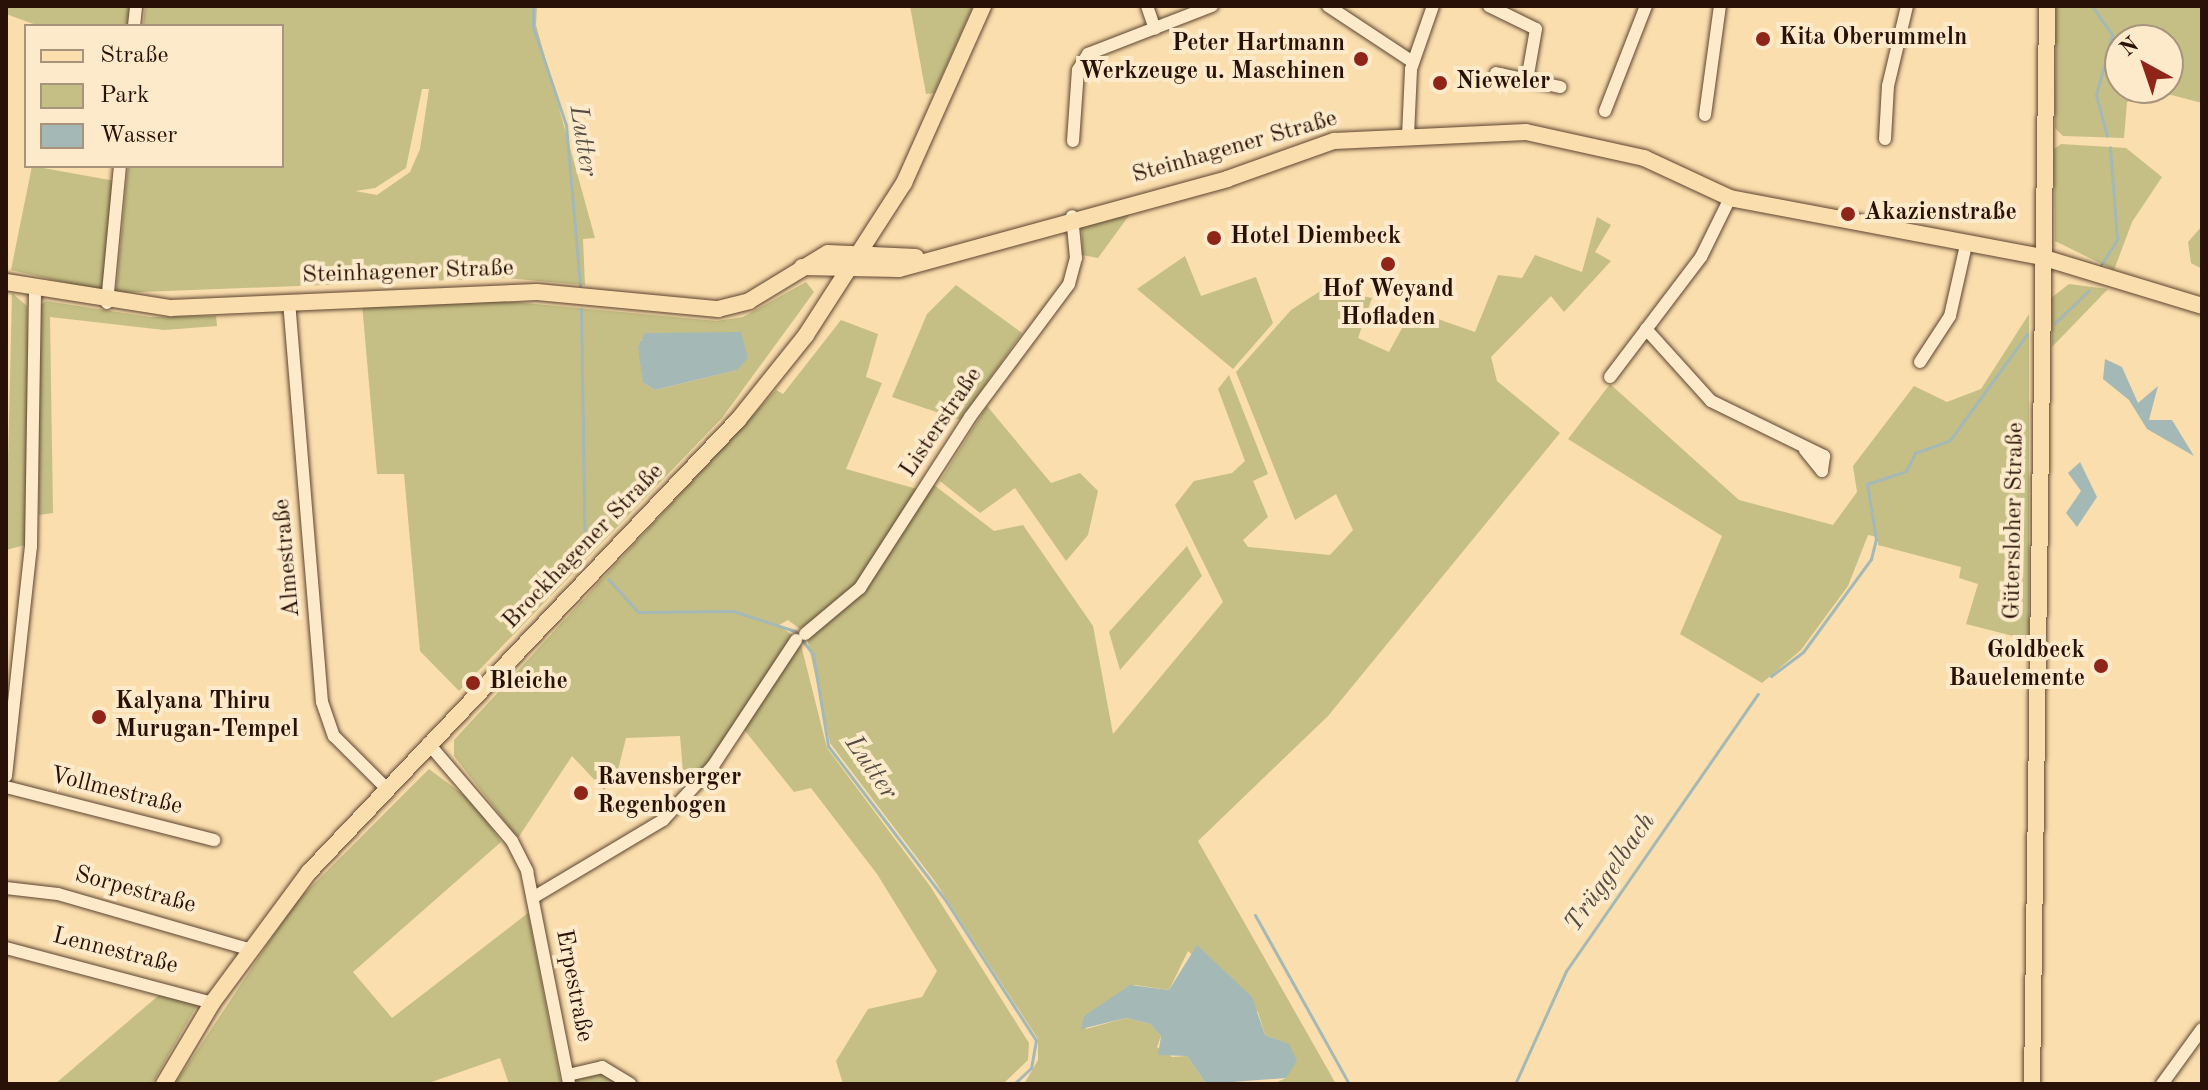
<!DOCTYPE html>
<meta charset="utf-8">
<style>
body{margin:0}
#map{position:relative;width:2208px;height:1090px;overflow:hidden;background:#fadead;font-family:"Old Standard TT",serif}
div>[style]{position:absolute}
[style*='--x']{left:calc(var(--x)*1px);top:calc(var(--y)*1px);width:calc(var(--w)*1px);rotate:calc(var(--a)*1deg)}
.green>*{inset:0;background:#c5bf85}
.water>*{inset:0;background:#a4b9b6}
.stream>*{height:3px;margin:-1.5px;padding:0 1.5px;transform-origin:1.5px;border-radius:1.5px;background:#a4b9b6}
.roads{filter:drop-shadow(0 0 2px #5d4430) drop-shadow(0 0 2px #5d4430)}
.minor>*{height:12px;margin:-6px;padding:0 6px;transform-origin:6px;border-radius:6px;background:#fceaca}
.major>*{height:16px;margin:-8px;padding:0 8px;transform-origin:8px;border-radius:8px;background:#fadead}
.dots>*{width:22px;height:22px;translate:-50% -50%;box-sizing:border-box;border:4px solid #fceaca;border-radius:50%}
span{translate:-50% -50%;white-space:nowrap;text-align:center;line-height:1.15;-webkit-text-stroke:8px #fceaca;paint-order:stroke}
.poi-label{font-size:24px;color:#291107;font-weight:700}
.left{translate:0 -50%;text-align:left}
.right{translate:-100% -50%;text-align:right}
.street-label{font-size:24px;color:#291107}
.water-label{font-size:26px;color:#544c44;font-style:italic}
.frame{position:absolute;inset:0;border:8px solid #291107;pointer-events:none}
.legend{position:absolute;left:24px;top:24px;width:260px;height:144px;box-sizing:border-box;background:#fceaca;border:2px solid #a8937c;margin:0;padding:10px 14px;list-style:none;font-size:24px;color:#291107}
.legend li{display:flex;align-items:center;gap:16px;height:40px}
.legend b{width:40px;border:2px solid #a8937c}
.north{position:absolute;left:2104px;top:24px;width:80px;height:80px;box-sizing:border-box;background:#fceaca;border:2px solid #a8937c;border-radius:50%;rotate:320deg;font-size:22px;font-weight:700;line-height:32px;text-align:center;color:#291107}
.north::after{content:'';display:block;margin:auto;width:28px;height:36px;background:#8f2418;clip-path:polygon(50% 0,100% 100%,50% 72%,0 100%)}
</style>
<div id="map">
<div class="green">
<i style="clip-path:polygon(6px 6px,130px 6px,128px 26px,39px 26px,6px 14px)"></i>
<i style="clip-path:polygon(evenodd,145px 6px,537px 6px,536px 25px,595px 238px,583px 239px,585px 285px,504px 278px,116px 293px,128px 166px,282px 166px,282px 26px,143px 26px,145px 6px,422px 89px,429px 89px,420px 149px,410px 172px,377px 195px,355px 191px,375px 188px,406px 168px,422px 89px)"></i>
<i style="clip-path:polygon(910px 6px,973px 6px,934px 93px,926px 94px)"></i>
<i style="clip-path:polygon(evenodd,2056px 6px,2202px 6px,2202px 103px,2160px 92px,2127px 102px,2124px 138px,2063px 136px,2055px 128px,2056px 6px,2120px 40px,2168px 40px,2168px 88px,2120px 88px,2120px 40px)"></i>
<i style="clip-path:polygon(2061px 144px,2126px 148px,2162px 177px,2132px 222px,2114px 270px,2055px 241px,2054px 149px)"></i>
<i style="clip-path:polygon(32px 166px,115px 181px,102px 291px,11px 270px)"></i>
<i style="clip-path:polygon(1133px 210px,1098px 258px,1082px 255px,1082px 226px)"></i>
<i style="clip-path:polygon(1597px 217px,1611px 225px,1595px 252px,1611px 261px,1564px 312px,1551px 296px,1491px 357px,1497px 381px,1560px 433px,1328px 716px,1198px 841px,1336px 1084px,1273px 1084px,1286px 1078px,1289px 1045px,1265px 1035px,1258px 1012px,1188px 951px,1169px 990px,1135px 985px,1084px 1016px,1086px 1029px,1126px 1018px,1150px 1024px,1161px 1036px,1157px 1047px,1172px 1057px,1187px 1056px,1206px 1084px,1024px 1084px,1038px 1060px,1038px 1039px,934px 880px,830px 743px,807px 638px,866px 590px,934px 485px,994px 531px,1023px 525px,1093px 626px,1113px 734px,1223px 602px,1175px 505px,1194px 481px,1232px 473px,1245px 461px,1218px 389px,1229px 375px,1268px 474px,1253px 481px,1268px 517px,1243px 540px,1248px 547px,1330px 555px,1353px 530px,1336px 494px,1295px 520px,1236px 372px,1291px 310px,1325px 288px,1372px 298px,1358px 338px,1389px 352px,1412px 310px,1475px 332px,1498px 275px,1522px 278px,1535px 255px,1582px 272px)"></i>
<i style="clip-path:polygon(2202px 226px,2202px 269px,2191px 263px,2188px 242px)"></i>
<i style="clip-path:polygon(1185px 256px,1201px 296px,1256px 277px,1273px 323px,1233px 369px,1137px 289px)"></i>
<i style="clip-path:polygon(evenodd,806px 282px,814px 292px,722px 418px,459px 691px,420px 651px,404px 474px,377px 474px,362px 304px,502px 301px,717px 321px,743px 317px,806px 282px,641px 339px,737px 370px,655px 390px,643px 383px,641px 339px)"></i>
<i style="clip-path:polygon(2069px 284px,2108px 289px,2052px 347px,2051px 298px)"></i>
<i style="clip-path:polygon(956px 285px,1022px 333px,960px 420px,892px 397px,927px 314px)"></i>
<i style="clip-path:polygon(12px 293px,27px 306px,30px 418px,25px 545px,6px 550px)"></i>
<i style="clip-path:polygon(46px 301px,150px 317px,216px 316px,217px 326px,164px 330px,50px 317px,53px 513px,39px 515px,39px 306px)"></i>
<i style="clip-path:polygon(2029px 314px,2029px 640px,1966px 624px,1978px 584px,1959px 578px,1961px 567px,1878px 545px,1878px 537px,1868px 535px,1848px 586px,1801px 650px,1762px 683px,1680px 634px,1722px 536px,1568px 439px,1610px 384px,1739px 500px,1833px 525px,1857px 492px,1853px 466px,1914px 386px,1947px 402px,1981px 389px)"></i>
<i style="clip-path:polygon(841px 320px,878px 334px,866px 377px,882px 383px,846px 469px,917px 489px,856px 587px,800px 629px,788px 620px,779px 625px,793px 636px,695px 781px,683px 772px,680px 736px,626px 738px,616px 778px,604px 790px,572px 756px,518px 838px,454px 756px,454px 740px,776px 390px,783px 394px)"></i>
<i style="clip-path:polygon(987px 406px,1051px 483px,1080px 473px,1098px 491px,1088px 535px,1066px 561px,1015px 488px,980px 513px,940px 481px)"></i>
<i style="clip-path:polygon(1187px 546px,1202px 576px,1120px 670px,1109px 632px)"></i>
<i style="clip-path:polygon(800px 641px,827px 748px,930px 886px,1029px 1043px,1028px 1060px,1003px 1084px,843px 1084px,836px 1061px,868px 1009px,922px 997px,937px 971px,877px 874px,811px 788px,794px 792px,742px 727px)"></i>
<i style="clip-path:polygon(429px 769px,473px 802px,501px 842px,353px 972px,392px 1018px,528px 913px,561px 1084px,509px 1084px,500px 1058px,426px 1084px,175px 1084px,294px 904px)"></i>
<i style="clip-path:polygon(165px 990px,200px 1000px,152px 1084px,55px 1084px)"></i>
<i style="clip-path:polygon(602px 1072px,623px 1084px,578px 1084px,577px 1078px)"></i>
</div>
<div class="water">
<i style="clip-path:polygon(741px 332px,748px 358px,737px 370px,655px 390px,643px 383px,638px 347px,645px 333px)"></i>
<i style="clip-path:polygon(2105px 359px,2122px 367px,2138px 403px,2158px 386px,2149px 420px,2172px 420px,2194px 456px,2147px 429px,2129px 400px,2103px 379px)"></i>
<i style="clip-path:polygon(2080px 462px,2097px 497px,2077px 527px,2066px 513px,2081px 491px,2068px 473px)"></i>
<i style="clip-path:polygon(1197px 945px,1252px 997px,1265px 1035px,1289px 1044px,1297px 1061px,1286px 1078px,1206px 1084px,1187px 1056px,1158px 1055px,1161px 1036px,1150px 1024px,1126px 1018px,1081px 1029px,1084px 1016px,1130px 985px,1169px 990px)"></i>
</div>
<div class="stream">
<i style="--x:533;--y:6;--w:21;--a:90"></i>
<i style="--x:533;--y:27;--w:103;--a:71.4"></i>
<i style="--x:566;--y:125;--w:161;--a:85"></i>
<i style="--x:2092;--y:6;--w:35;--a:55"></i>
<i style="--x:2112;--y:35;--w:62;--a:104.9"></i>
<i style="--x:2096;--y:95;--w:42;--a:75"></i>
<i style="--x:2101;--y:265;--w:31;--a:-58"></i>
<i style="--x:2117;--y:239;--w:92;--a:-94.4"></i>
<i style="--x:581;--y:309;--w:245;--a:89.1"></i>
<i style="--x:2055;--y:323;--w:47;--a:-44.1"></i>
<i style="--x:608;--y:579;--w:45;--a:47.7"></i>
<i style="--x:638;--y:612;--w:95;--a:-0.6"></i>
<i style="--x:733;--y:611;--w:65;--a:17.9"></i>
<i style="--x:795;--y:631;--w:29;--a:52"></i>
<i style="--x:813;--y:654;--w:93;--a:80.7"></i>
<i style="--x:828;--y:746;--w:191;--a:52.7"></i>
<i style="--x:944;--y:898;--w:169;--a:57.1"></i>
<i style="--x:1036;--y:1040;--w:28;--a:100"></i>
<i style="--x:1031;--y:1068;--w:23;--a:137"></i>
<i style="--x:1771;--y:676;--w:40;--a:-37"></i>
<i style="--x:1803;--y:652;--w:115;--a:-53.8"></i>
<i style="--x:1871;--y:559;--w:21;--a:-76"></i>
<i style="--x:1876;--y:539;--w:56;--a:-99.3"></i>
<i style="--x:1867;--y:484;--w:41;--a:-18.4"></i>
<i style="--x:1906;--y:471;--w:20;--a:-63"></i>
<i style="--x:1915;--y:453;--w:37;--a:-20"></i>
<i style="--x:1950;--y:440;--w:131;--a:-54"></i>
<i style="--x:1255;--y:915;--w:193;--a:60.9"></i>
<i style="--x:1515;--y:1084;--w:124;--a:-65.7"></i>
<i style="--x:1566;--y:971;--w:337;--a:-55.3"></i>
</div>
<div class="roads">
<div class="minor">
<i style="--x:1147;--y:6;--w:24;--a:71"></i>
<i style="--x:1328;--y:6;--w:102;--a:33.4"></i>
<i style="--x:1489;--y:6;--w:52;--a:26.1"></i>
<i style="--x:1536;--y:29;--w:52;--a:100"></i>
<i style="--x:134;--y:26;--w:20;--a:-84"></i>
<i style="--x:1496;--y:73;--w:66;--a:12.3"></i>
<i style="--x:1605;--y:111;--w:113;--a:-68.7"></i>
<i style="--x:1705;--y:115;--w:110;--a:-82.2"></i>
<i style="--x:1408;--y:136;--w:67;--a:-87.4"></i>
<i style="--x:1411;--y:69;--w:67;--a:-70.8"></i>
<i style="--x:1885;--y:139;--w:53;--a:-86.8"></i>
<i style="--x:1888;--y:86;--w:82;--a:-76.6"></i>
<i style="--x:1073;--y:141;--w:71;--a:-86"></i>
<i style="--x:1078;--y:70;--w:19;--a:-58"></i>
<i style="--x:1088;--y:54;--w:133;--a:-21.2"></i>
<i style="--x:289;--y:301;--w:402;--a:85.3"></i>
<i style="--x:322;--y:702;--w:36;--a:71"></i>
<i style="--x:334;--y:736;--w:74;--a:45"></i>
<i style="--x:107;--y:303;--w:138;--a:-84.6"></i>
<i style="--x:1646;--y:329;--w:97;--a:47.9"></i>
<i style="--x:1711;--y:401;--w:126;--a:26"></i>
<i style="--x:1824;--y:456;--w:15;--a:98"></i>
<i style="--x:1822;--y:471;--w:27;--a:-129"></i>
<i style="--x:1920;--y:362;--w:55;--a:-56.9"></i>
<i style="--x:1950;--y:316;--w:73;--a:-77.3"></i>
<i style="--x:1610;--y:377;--w:151;--a:-52.8"></i>
<i style="--x:1701;--y:257;--w:66;--a:-63.8"></i>
<i style="--x:805;--y:634;--w:72;--a:-39.9"></i>
<i style="--x:860;--y:588;--w:203;--a:-57.2"></i>
<i style="--x:970;--y:417;--w:166;--a:-53.3"></i>
<i style="--x:1069;--y:284;--w:27;--a:-75"></i>
<i style="--x:1076;--y:258;--w:42;--a:-95.4"></i>
<i style="--x:428;--y:743;--w:129;--a:49.4"></i>
<i style="--x:512;--y:841;--w:34;--a:63"></i>
<i style="--x:527;--y:871;--w:217;--a:78.8"></i>
<i style="--x:6;--y:776;--w:230;--a:-83.8"></i>
<i style="--x:31;--y:547;--w:257;--a:-89.1"></i>
<i style="--x:6;--y:787;--w:215;--a:14.3"></i>
<i style="--x:6;--y:888;--w:52;--a:6.6"></i>
<i style="--x:58;--y:894;--w:199;--a:16.1"></i>
<i style="--x:534;--y:897;--w:150;--a:-30.8"></i>
<i style="--x:663;--y:820;--w:74;--a:-47.2"></i>
<i style="--x:713;--y:766;--w:151;--a:-56.6"></i>
<i style="--x:6;--y:948;--w:213;--a:14.9"></i>
<i style="--x:568;--y:1075;--w:35;--a:-13"></i>
<i style="--x:602;--y:1067;--w:33;--a:31"></i>
<i style="--x:2162;--y:1084;--w:68;--a:-54"></i>
</div>
<div class="major">
<i style="--x:802;--y:267;--w:97;--a:1.2"></i>
<i style="--x:899;--y:269;--w:340;--a:-15.3"></i>
<i style="--x:1227;--y:179;--w:114;--a:-19.6"></i>
<i style="--x:1334;--y:141;--w:192;--a:-2.7"></i>
<i style="--x:1526;--y:132;--w:121;--a:12.4"></i>
<i style="--x:1644;--y:158;--w:95;--a:24.9"></i>
<i style="--x:1730;--y:198;--w:317;--a:10.7"></i>
<i style="--x:2041;--y:257;--w:168;--a:16.9"></i>
<i style="--x:6;--y:282;--w:167;--a:9"></i>
<i style="--x:171;--y:308;--w:366;--a:-2.5"></i>
<i style="--x:537;--y:292;--w:182;--a:5.4"></i>
<i style="--x:718;--y:309;--w:32;--a:-14"></i>
<i style="--x:749;--y:301;--w:92;--a:-31.3"></i>
<i style="--x:828;--y:253;--w:88;--a:2.6"></i>
<i style="--x:164;--y:1084;--w:94;--a:-59.3"></i>
<i style="--x:212;--y:1003;--w:163;--a:-53.5"></i>
<i style="--x:309;--y:872;--w:623;--a:-46.5"></i>
<i style="--x:738;--y:420;--w:109;--a:-51.3"></i>
<i style="--x:806;--y:335;--w:181;--a:-57.2"></i>
<i style="--x:904;--y:183;--w:194;--a:-65.9"></i>
<i style="--x:2032;--y:1084;--w:1078;--a:-89.2"></i>
</div>
</div>
<div class="dots">
<i style="left:1763px;top:39px;background:#8f2418"></i>
<i style="left:1361px;top:59px;background:#8f2418"></i>
<i style="left:1440px;top:83px;background:#8f2418"></i>
<i style="left:1848px;top:214px;background:#8f2418"></i>
<i style="left:1214px;top:238px;background:#8f2418"></i>
<i style="left:1388px;top:264px;background:#8f2418"></i>
<i style="left:2101px;top:666px;background:#8f2418"></i>
<i style="left:473px;top:683px;background:#8f2418"></i>
<i style="left:99px;top:717px;background:#8f2418"></i>
<i style="left:581px;top:793px;background:#8f2418"></i>
</div>
<div class="poi-label">
<span class="left" style="left:1779px;top:39px">Kita Oberummeln</span>
<span class="right" style="left:1345px;top:59px">Peter Hartmann<br>Werkzeuge u. Maschinen</span>
<span class="left" style="left:1456px;top:83px">Nieweler</span>
<span class="left" style="left:1864px;top:214px">Akazienstraße</span>
<span class="left" style="left:1230px;top:238px">Hotel Diembeck</span>
<span style="left:1388px;top:305px">Hof Weyand<br>Hofladen</span>
<span class="right" style="left:2085px;top:666px">Goldbeck<br>Bauelemente</span>
<span class="left" style="left:489px;top:683px">Bleiche</span>
<span class="left" style="left:115px;top:717px">Kalyana Thiru<br>Murugan-Tempel</span>
<span class="left" style="left:597px;top:793px">Ravensberger<br>Regenbogen</span>
</div>
<div class="street-label">
<span style="left:1235px;top:148px;rotate:-16deg">Steinhagener Straße</span>
<span style="left:408px;top:273px;rotate:-2deg">Steinhagener Straße</span>
<span style="left:942px;top:423px;rotate:-56deg">Listerstraße</span>
<span style="left:2015px;top:521px;rotate:-89deg">Gütersloher Straße</span>
<span style="left:584px;top:547px;rotate:-46deg">Brockhagener Straße</span>
<span style="left:288px;top:558px;rotate:-95deg">Almestraße</span>
<span style="left:116px;top:792px;rotate:14deg">Vollmestraße</span>
<span style="left:135px;top:891px;rotate:15deg">Sorpestraße</span>
<span style="left:115px;top:952px;rotate:14deg">Lennestraße</span>
<span style="left:573px;top:986px;rotate:79deg">Erpestraße</span>
</div>
<div class="water-label">
<span style="left:582px;top:141px;rotate:81deg">Lutter</span>
<span style="left:870px;top:768px;rotate:55deg">Lutter</span>
<span style="left:1611px;top:873px;rotate:-55deg">Trüggelbach</span>
</div>
<div class="frame"></div>
<ul class="legend">
<li><b style="height:10px;background:#fadead"></b>Straße</li>
<li><b style="height:22px;background:#c5bf85"></b>Park</li>
<li><b style="height:22px;background:#a4b9b6"></b>Wasser</li>
</ul>
<div class="north">N</div>
</div>
